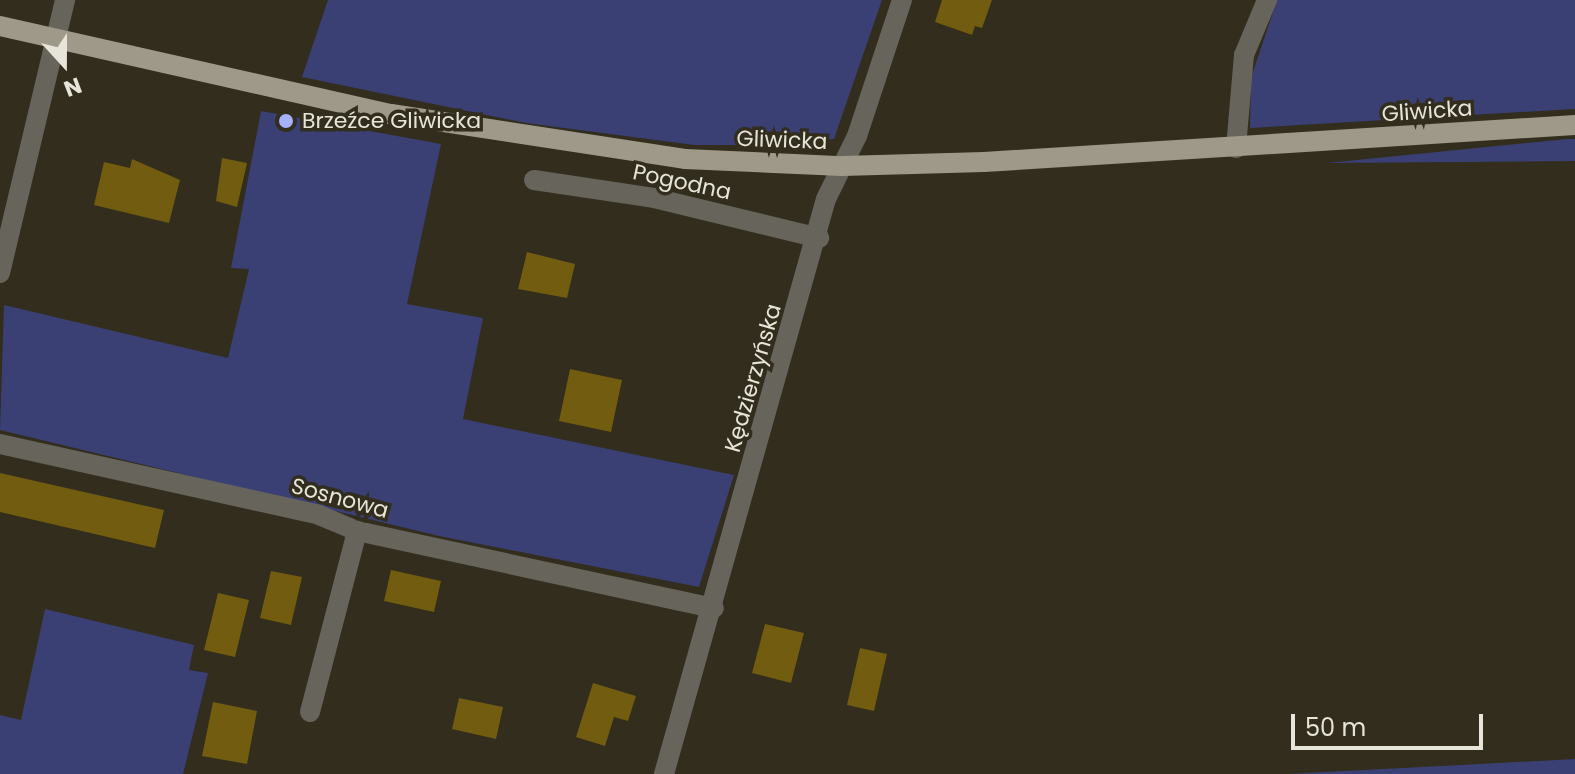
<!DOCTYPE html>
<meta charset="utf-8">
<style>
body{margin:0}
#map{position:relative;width:1575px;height:774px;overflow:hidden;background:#322d1c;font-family:Poppins,sans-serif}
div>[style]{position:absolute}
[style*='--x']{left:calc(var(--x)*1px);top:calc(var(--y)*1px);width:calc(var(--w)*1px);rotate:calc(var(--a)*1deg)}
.green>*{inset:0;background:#3a3f74}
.building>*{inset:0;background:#715c10}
.minor>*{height:20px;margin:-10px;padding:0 10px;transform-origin:10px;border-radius:10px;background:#66645b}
.major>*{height:20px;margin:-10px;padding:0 10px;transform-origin:10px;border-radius:10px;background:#9e9988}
.dots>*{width:22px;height:22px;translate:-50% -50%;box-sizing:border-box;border:4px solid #322d1c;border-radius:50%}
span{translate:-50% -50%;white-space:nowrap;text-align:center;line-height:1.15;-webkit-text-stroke:7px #322d1c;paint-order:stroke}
.street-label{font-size:22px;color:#e7e4d9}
.poi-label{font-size:22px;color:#e7e4d9}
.left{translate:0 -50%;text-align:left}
.north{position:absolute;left:24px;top:24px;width:80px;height:80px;-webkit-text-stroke:6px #322d1c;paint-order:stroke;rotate:159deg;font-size:22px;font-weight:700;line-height:32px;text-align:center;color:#e7e4d9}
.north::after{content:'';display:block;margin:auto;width:28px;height:36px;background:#e7e4d9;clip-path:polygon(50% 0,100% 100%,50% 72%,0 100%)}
.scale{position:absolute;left:1291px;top:714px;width:192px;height:36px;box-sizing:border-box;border:4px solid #e7e4d9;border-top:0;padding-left:10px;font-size:24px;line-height:28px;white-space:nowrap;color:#e7e4d9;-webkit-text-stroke:6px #322d1c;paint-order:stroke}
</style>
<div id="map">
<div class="green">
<i style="clip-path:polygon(328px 0,882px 0,834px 139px,768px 145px,694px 145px,526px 123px,302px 77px)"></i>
<i style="clip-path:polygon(1277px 0,1575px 0,1575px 109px,1250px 128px,1251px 78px)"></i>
<i style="clip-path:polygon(261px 111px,441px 144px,407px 304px,483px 318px,463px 419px,734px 475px,699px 587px,439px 536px,0 430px,4px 305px,228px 358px,249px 269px,231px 268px)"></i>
<i style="clip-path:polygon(1567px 139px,1575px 139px,1575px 161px,1327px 163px)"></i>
<i style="clip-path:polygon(45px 609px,194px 645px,189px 670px,208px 673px,183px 774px,0 774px,0 715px,21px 720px)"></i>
<i style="clip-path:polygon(1575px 759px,1575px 774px,1287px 774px)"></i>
</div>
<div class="building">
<i style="clip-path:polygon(942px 0,992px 0,982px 28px,975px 26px,972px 35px,935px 22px)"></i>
<i style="clip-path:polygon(222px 158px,247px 163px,237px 207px,216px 201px)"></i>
<i style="clip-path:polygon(132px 159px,180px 180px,169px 223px,94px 205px,104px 162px,130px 168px)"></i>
<i style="clip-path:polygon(527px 252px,575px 264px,567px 298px,518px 289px)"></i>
<i style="clip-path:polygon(570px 369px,622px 380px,611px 432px,559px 421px)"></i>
<i style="clip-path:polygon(0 473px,164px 510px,155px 548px,0 512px)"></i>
<i style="clip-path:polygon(391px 570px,441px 581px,434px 612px,384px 601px)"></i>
<i style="clip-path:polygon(271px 571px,302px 577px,291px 625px,260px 618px)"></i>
<i style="clip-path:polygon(218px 593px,249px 600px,235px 657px,204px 650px)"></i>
<i style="clip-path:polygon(765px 624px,804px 633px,791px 683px,752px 673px)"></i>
<i style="clip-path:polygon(860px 648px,887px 654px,874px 711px,847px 705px)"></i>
<i style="clip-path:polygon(593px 683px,636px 696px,628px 721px,614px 717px,605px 746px,576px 737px)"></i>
<i style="clip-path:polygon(459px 698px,503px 707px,496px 739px,452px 729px)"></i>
<i style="clip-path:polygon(213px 702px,257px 711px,247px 764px,202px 756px)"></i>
</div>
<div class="minor">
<i style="--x:1236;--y:148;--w:93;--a:-85.1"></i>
<i style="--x:1244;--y:55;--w:60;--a:-67.3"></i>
<i style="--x:534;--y:180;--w:121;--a:8.5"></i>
<i style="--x:654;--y:198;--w:170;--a:13.6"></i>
<i style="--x:0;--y:273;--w:281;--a:-76.6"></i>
<i style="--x:0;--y:444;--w:327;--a:12.5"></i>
<i style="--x:319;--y:515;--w:41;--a:22.8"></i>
<i style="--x:357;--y:531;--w:365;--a:12.2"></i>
<i style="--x:310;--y:712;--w:187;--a:-75.4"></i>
<i style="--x:664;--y:774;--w:597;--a:-74.27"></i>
<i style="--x:826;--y:199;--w:70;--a:-63.8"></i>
<i style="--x:857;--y:136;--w:143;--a:-71.7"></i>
</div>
<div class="major">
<i style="--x:0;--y:26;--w:401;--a:12.7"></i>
<i style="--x:391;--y:114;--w:297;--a:8.7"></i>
<i style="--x:685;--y:159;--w:157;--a:2.6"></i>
<i style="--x:842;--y:166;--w:142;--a:-1.6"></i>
<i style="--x:984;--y:162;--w:592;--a:-3.58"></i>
</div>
<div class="dots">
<i style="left:286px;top:121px;background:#a6b1fc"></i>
</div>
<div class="street-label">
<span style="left:1427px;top:111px;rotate:-4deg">Gliwicka</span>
<span style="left:782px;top:140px;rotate:2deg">Gliwicka</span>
<span style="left:682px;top:182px;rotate:12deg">Pogodna</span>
<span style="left:753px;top:378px;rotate:-74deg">Kędzierzyńska</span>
<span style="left:340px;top:498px;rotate:15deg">Sosnowa</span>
</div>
<div class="poi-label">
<span class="left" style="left:302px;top:121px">Brzeźce Gliwicka</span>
</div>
<div class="north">N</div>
<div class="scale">50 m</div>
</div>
